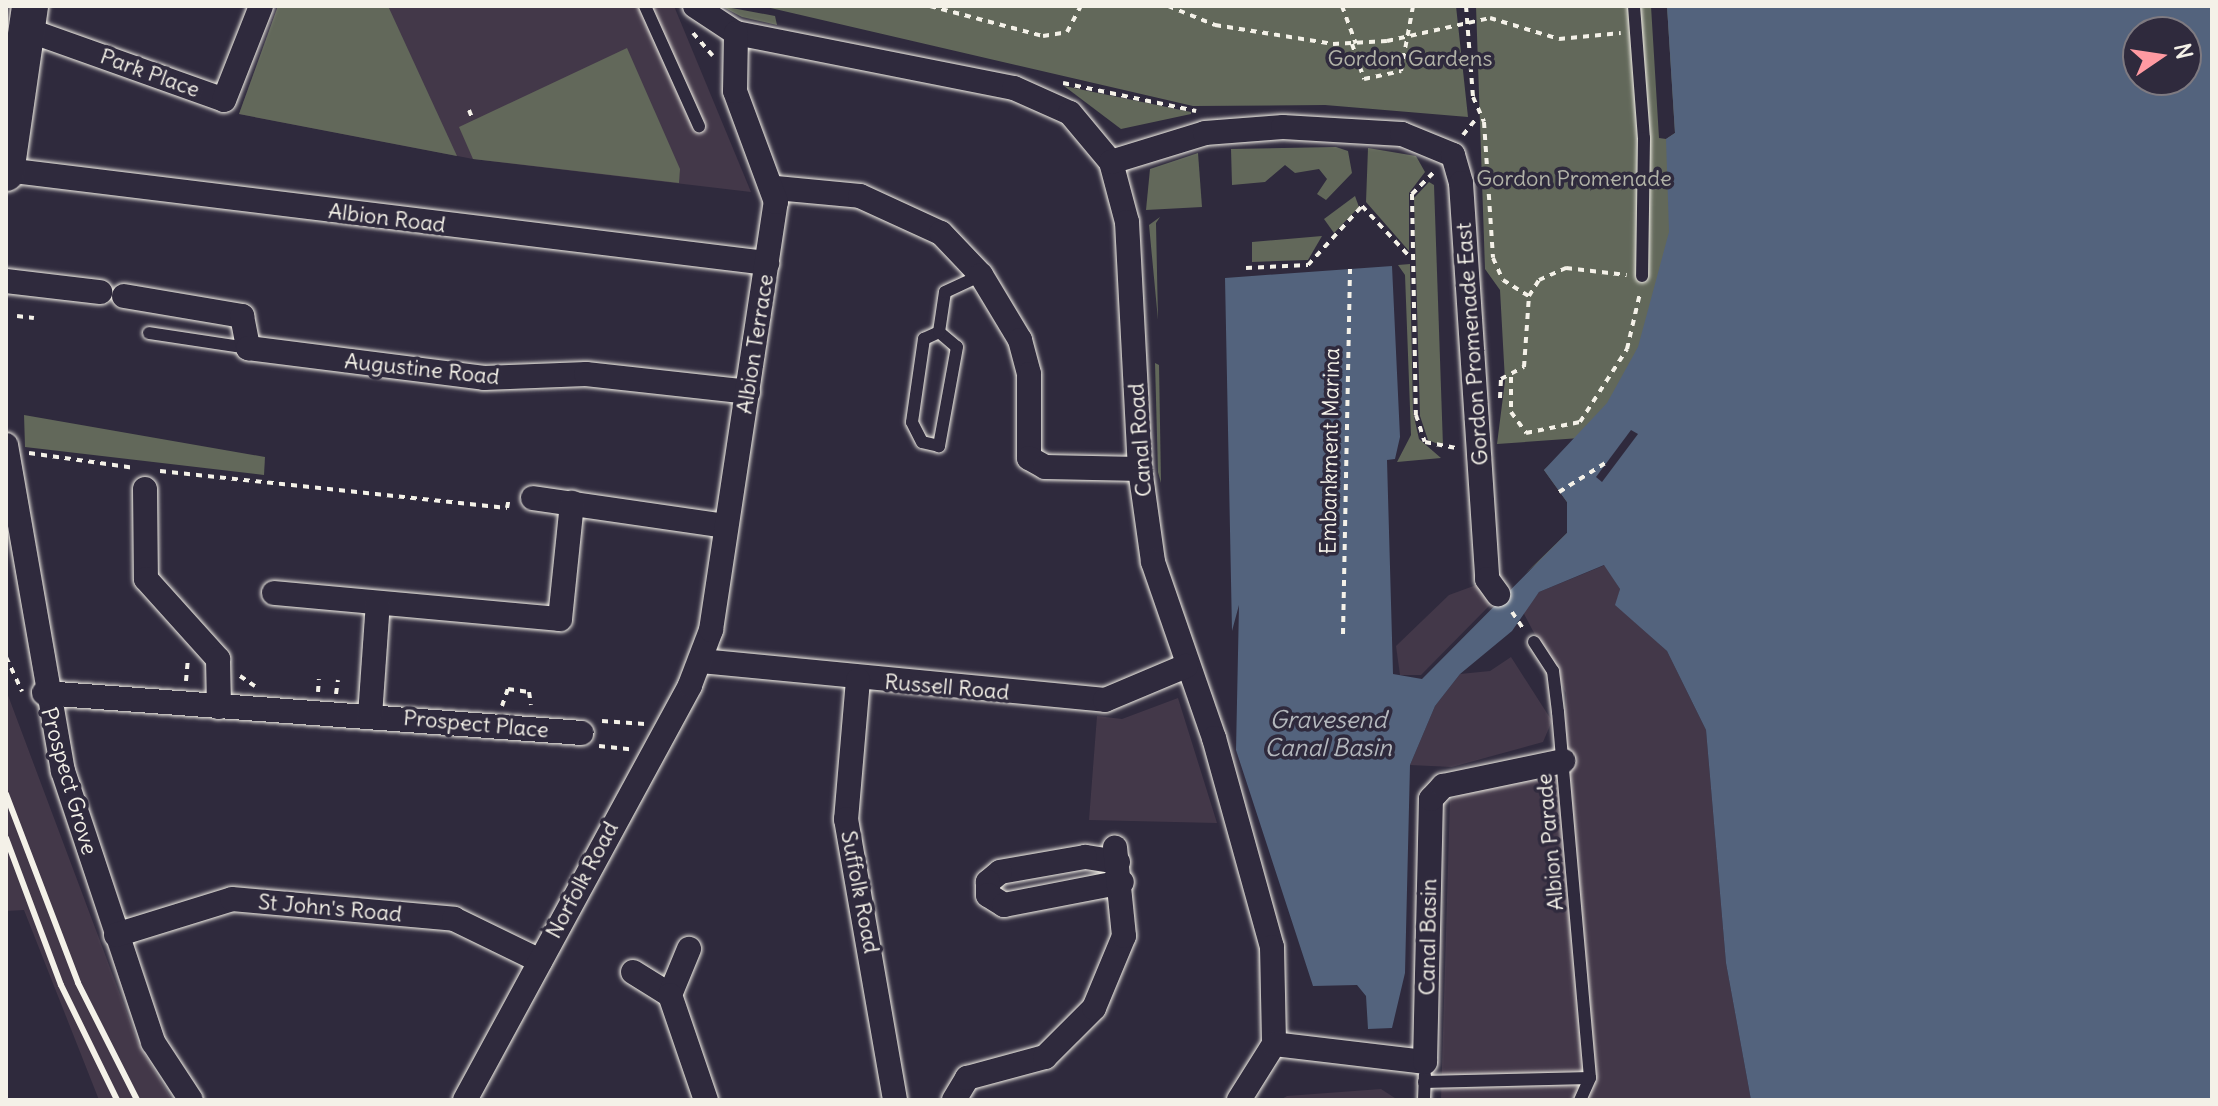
<!DOCTYPE html>
<style>
body{margin:0}
#map{position:relative;width:2218px;height:1106px;overflow:hidden;background:#2f2a3d;font-family:Delius,sans-serif}
div>[style]{position:absolute}
[style*='--x']{left:calc(var(--x)*1px);top:calc(var(--y)*1px);width:calc(var(--w)*1px);rotate:calc(var(--a)*1deg)}
.built>*{inset:0;background:#433849}
.green>*{inset:0;background:#62685a}
.water>*{inset:0;background:#53637d}
.pier>*{inset:0;background:#2f2a3d}
.path>*{height:4px;margin-top:-2px;transform-origin:0;background:repeating-linear-gradient(90deg,#f4f1e8 0 6px,transparent 0 12px)}
.roads{filter:drop-shadow(0 0 2px #f4f1e8) drop-shadow(0 0 2px #f4f1e8)}
.lane>*{height:12px;margin:-6px;padding:0 6px;transform-origin:6px;border-radius:6px;background:#2f2a3d}
.street>*{height:24px;margin:-12px;padding:0 12px;transform-origin:12px;border-radius:12px;background:#2f2a3d}
.primary>*{height:36px;margin:-18px;padding:0 18px;transform-origin:18px;border-radius:18px;background:#2f2a3d}
.rail>*{height:6px;margin:-3px;padding:0 3px;transform-origin:3px;border-radius:3px;background:#f4f1e8}
span{translate:-50% -50%;white-space:nowrap;text-align:center;line-height:1.15;-webkit-text-stroke:7px #2f2a3d;paint-order:stroke}
.park-label{font-size:22px;color:#b2b3a8}
.street-label{font-size:22px;color:#f4f1e8}
.water-label{font-size:24px;color:#b4b8bd;font-style:italic}
.frame{position:absolute;inset:0;border:8px solid #f4f1e8;pointer-events:none}
.north{position:absolute;left:2122px;top:16px;width:80px;height:80px;box-sizing:border-box;background:#2f2a3d;border:2px solid #7e7a81;border-radius:50%;rotate:77deg;font-size:22px;font-weight:700;line-height:32px;text-align:center;color:#f4f1e8}
.north::after{content:'';display:block;margin:auto;width:28px;height:36px;background:#ff9aa2;clip-path:polygon(50% 0,100% 100%,50% 72%,0 100%)}
</style>
<div id="map">
<div class="built">
<i style="clip-path:polygon(278px 6px,674px 6px,751px 192px,473px 159px,239px 114px)"></i>
<i style="clip-path:polygon(1605px 565px,1620px 589px,1616px 605px,1667px 651px,1706px 730px,1726px 963px,1751px 1100px,1441px 1100px,1450px 800px,1482px 785px,1565px 774px,1566px 693px,1523px 612px,1539px 592px)"></i>
<i style="clip-path:polygon(1479px 584px,1491px 604px,1421px 675px,1400px 675px,1396px 646px,1449px 595px)"></i>
<i style="clip-path:polygon(1511px 657px,1552px 721px,1543px 742px,1452px 767px,1410px 765px,1435px 706px,1460px 674px,1490px 671px)"></i>
<i style="clip-path:polygon(6px 690px,139px 1045px,172px 1100px,99px 1100px,24px 910px,6px 911px)"></i>
<i style="clip-path:polygon(1178px 698px,1217px 823px,1089px 820px,1097px 716px,1122px 719px)"></i>
<i style="clip-path:polygon(1381px 1089px,1398px 1100px,1280px 1100px,1287px 1096px)"></i>
</div>
<div class="green">
<i style="clip-path:polygon(278px 6px,388px 6px,457px 156px,239px 114px)"></i>
<i style="clip-path:polygon(721px 6px,775px 16px,777px 25px,742px 17px)"></i>
<i style="clip-path:polygon(762px 6px,1456px 6px,1468px 117px,1325px 105px,1193px 106px)"></i>
<i style="clip-path:polygon(1476px 6px,1651px 6px,1659px 138px,1666px 139px,1675px 133px,1667px 6px,1978px 6px,1570px 535px,1526px 573px,1567px 533px,1567px 502px,1544px 470px,1580px 438px,1497px 444px,1505px 381px,1500px 290px,1485px 269px)"></i>
<i style="clip-path:polygon(627px 48px,680px 169px,679px 183px,473px 159px,459px 127px)"></i>
<i style="clip-path:polygon(1064px 86px,1191px 112px,1191px 114px,1121px 129px)"></i>
<i style="clip-path:polygon(1336px 147px,1348px 151px,1352px 173px,1326px 200px,1317px 194px,1327px 179px,1319px 169px,1295px 173px,1285px 165px,1265px 182px,1232px 185px,1231px 149px)"></i>
<i style="clip-path:polygon(1368px 148px,1416px 156px,1425px 172px,1409px 193px,1409px 251px,1366px 202px)"></i>
<i style="clip-path:polygon(1198px 153px,1202px 207px,1146px 210px,1150px 169px)"></i>
<i style="clip-path:polygon(1429px 182px,1434px 185px,1443px 446px,1428px 440px,1420px 416px,1414px 198px)"></i>
<i style="clip-path:polygon(1355px 196px,1359px 207px,1334px 233px,1324px 219px)"></i>
<i style="clip-path:polygon(1160px 217px,1156px 223px,1158px 320px,1149px 225px)"></i>
<i style="clip-path:polygon(1322px 236px,1308px 260px,1252px 262px,1252px 242px)"></i>
<i style="clip-path:polygon(1410px 264px,1413px 412px,1419px 439px,1441px 458px,1397px 462px,1411px 435px,1405px 275px,1398px 265px)"></i>
<i style="clip-path:polygon(1155px 363px,1159px 365px,1161px 483px,1158px 472px)"></i>
<i style="clip-path:polygon(24px 415px,265px 457px,264px 475px,25px 447px)"></i>
</div>
<div class="water">
<i style="clip-path:polygon(evenodd,1667px 6px,2212px 6px,2212px 1100px,1751px 1100px,1726px 963px,1706px 730px,1667px 651px,1615px 605px,1620px 589px,1604px 565px,1539px 592px,1512px 631px,1460px 674px,1435px 706px,1410px 765px,1405px 973px,1392px 1028px,1368px 1029px,1366px 996px,1357px 985px,1313px 986px,1236px 750px,1239px 605px,1232px 631px,1225px 278px,1392px 266px,1400px 437px,1395px 459px,1387px 460px,1393px 674px,1422px 679px,1567px 533px,1567px 502px,1544px 470px,1607px 403px,1638px 347px,1669px 232px,1666px 139px,1675px 133px,1667px 6px,2138px 32px,2186px 32px,2186px 80px,2138px 80px,2138px 32px)"></i>
</div>
<div class="pier">
<i style="clip-path:polygon(1631px 430px,1638px 434px,1602px 482px,1596px 477px)"></i>
</div>
<div class="path">
<i style="--x:930;--y:6;--w:117;--a:14.9"></i>
<i style="--x:1043;--y:36;--w:24;--a:-9"></i>
<i style="--x:1067;--y:32;--w:30;--a:-62"></i>
<i style="--x:1168;--y:6;--w:51;--a:22"></i>
<i style="--x:1215;--y:25;--w:120;--a:9.1"></i>
<i style="--x:1333;--y:44;--w:54;--a:-3.2"></i>
<i style="--x:1387;--y:41;--w:106;--a:-12.6"></i>
<i style="--x:1490;--y:18;--w:72;--a:16.9"></i>
<i style="--x:1559;--y:39;--w:62;--a:-5.5"></i>
<i style="--x:1342;--y:6;--w:40;--a:69.8"></i>
<i style="--x:1466;--y:6;--w:91;--a:85.6"></i>
<i style="--x:1473;--y:97;--w:27;--a:66"></i>
<i style="--x:1484;--y:122;--w:136;--a:86.2"></i>
<i style="--x:1493;--y:258;--w:24;--a:66"></i>
<i style="--x:1503;--y:280;--w:31;--a:32"></i>
<i style="--x:693;--y:33;--w:30;--a:49"></i>
<i style="--x:1352;--y:44;--w:37;--a:71"></i>
<i style="--x:1364;--y:79;--w:38;--a:-12"></i>
<i style="--x:1401;--y:71;--w:66;--a:-79.5"></i>
<i style="--x:1063;--y:83;--w:136;--a:11.9"></i>
<i style="--x:469;--y:110;--w:9;--a:69"></i>
<i style="--x:1463;--y:135;--w:22;--a:-51"></i>
<i style="--x:1433;--y:173;--w:30;--a:135"></i>
<i style="--x:1412;--y:194;--w:221;--a:89"></i>
<i style="--x:1416;--y:415;--w:28;--a:72"></i>
<i style="--x:1425;--y:442;--w:33;--a:11"></i>
<i style="--x:1246;--y:268;--w:62;--a:-2.8"></i>
<i style="--x:1308;--y:265;--w:80;--a:-47.5"></i>
<i style="--x:1362;--y:206;--w:71;--a:46.7"></i>
<i style="--x:17;--y:316;--w:17;--a:7"></i>
<i style="--x:1511;--y:377;--w:35;--a:90"></i>
<i style="--x:1511;--y:412;--w:26;--a:54"></i>
<i style="--x:1526;--y:433;--w:55;--a:-11.5"></i>
<i style="--x:1580;--y:422;--w:87;--a:-57.2"></i>
<i style="--x:1627;--y:349;--w:57;--a:-76.9"></i>
<i style="--x:1500;--y:398;--w:19;--a:-87"></i>
<i style="--x:1501;--y:379;--w:26;--a:-28"></i>
<i style="--x:1524;--y:367;--w:71;--a:-86"></i>
<i style="--x:1529;--y:296;--w:19;--a:-58"></i>
<i style="--x:1539;--y:280;--w:30;--a:-24"></i>
<i style="--x:1566;--y:268;--w:61;--a:6.5"></i>
<i style="--x:29;--y:453;--w:107;--a:8.1"></i>
<i style="--x:160;--y:471;--w:349;--a:6.1"></i>
<i style="--x:507;--y:508;--w:10;--a:-79"></i>
<i style="--x:1559;--y:492;--w:57;--a:-32"></i>
<i style="--x:1512;--y:612;--w:23;--a:56"></i>
<i style="--x:1343;--y:634;--w:365;--a:-88.9"></i>
<i style="--x:6;--y:657;--w:38;--a:65"></i>
<i style="--x:240;--y:676;--w:18;--a:34"></i>
<i style="--x:186;--y:681;--w:22;--a:-85"></i>
<i style="--x:318;--y:692;--w:13;--a:-86"></i>
<i style="--x:336;--y:694;--w:14;--a:-82"></i>
<i style="--x:502;--y:706;--w:18;--a:-71"></i>
<i style="--x:508;--y:689;--w:21;--a:8"></i>
<i style="--x:529;--y:692;--w:13;--a:81"></i>
<i style="--x:602;--y:721;--w:43;--a:4"></i>
<i style="--x:599;--y:746;--w:31;--a:6"></i>
</div>
<div class="roads">
<div class="lane">
<i style="--x:645;--y:6;--w:132;--a:65.8"></i>
<i style="--x:1634;--y:6;--w:132;--a:85.7"></i>
<i style="--x:1644;--y:138;--w:138;--a:90.8"></i>
<i style="--x:939;--y:332;--w:23;--a:40"></i>
<i style="--x:957;--y:347;--w:101;--a:100.3"></i>
<i style="--x:939;--y:446;--w:17;--a:-167"></i>
<i style="--x:922;--y:442;--w:22;--a:-117"></i>
<i style="--x:912;--y:422;--w:84;--a:-81.8"></i>
<i style="--x:924;--y:339;--w:17;--a:-25"></i>
<i style="--x:939;--y:332;--w:40;--a:-81.5"></i>
<i style="--x:945;--y:292;--w:40;--a:-25"></i>
<i style="--x:149;--y:333;--w:100;--a:8.6"></i>
<i style="--x:1534;--y:642;--w:35;--a:57"></i>
<i style="--x:1553;--y:671;--w:41;--a:83"></i>
<i style="--x:1558;--y:712;--w:367;--a:85"></i>
<i style="--x:1590;--y:1078;--w:24;--a:114"></i>
<i style="--x:1424;--y:1082;--w:166;--a:-1.4"></i>
<i style="--x:1424;--y:1100;--w:25;--a:-88"></i>
</div>
<div class="street">
<i style="--x:695;--y:6;--w:49;--a:33.4"></i>
<i style="--x:736;--y:33;--w:283;--a:11.2"></i>
<i style="--x:1014;--y:88;--w:61;--a:24.1"></i>
<i style="--x:1070;--y:113;--w:64;--a:50.1"></i>
<i style="--x:1111;--y:162;--w:62;--a:75.1"></i>
<i style="--x:1127;--y:222;--w:247;--a:87"></i>
<i style="--x:1140;--y:469;--w:94;--a:82"></i>
<i style="--x:1153;--y:562;--w:186;--a:70.9"></i>
<i style="--x:1214;--y:738;--w:217;--a:74.5"></i>
<i style="--x:1272;--y:947;--w:97;--a:88.8"></i>
<i style="--x:1274;--y:1044;--w:66;--a:122"></i>
<i style="--x:25;--y:29;--w:211;--a:19.6"></i>
<i style="--x:224;--y:100;--w:101;--a:-68.5"></i>
<i style="--x:1111;--y:162;--w:98;--a:-17.1"></i>
<i style="--x:1205;--y:133;--w:78;--a:-4.4"></i>
<i style="--x:1283;--y:127;--w:119;--a:3.4"></i>
<i style="--x:1402;--y:134;--w:55;--a:22.4"></i>
<i style="--x:1453;--y:155;--w:29;--a:74"></i>
<i style="--x:1461;--y:183;--w:397;--a:86.2"></i>
<i style="--x:1487;--y:579;--w:19;--a:54"></i>
<i style="--x:6;--y:170;--w:767;--a:6.97"></i>
<i style="--x:776;--y:188;--w:84;--a:5.4"></i>
<i style="--x:860;--y:196;--w:89;--a:24.6"></i>
<i style="--x:941;--y:233;--w:58;--a:46.4"></i>
<i style="--x:981;--y:275;--w:76;--a:59"></i>
<i style="--x:1020;--y:340;--w:35;--a:75"></i>
<i style="--x:1029;--y:374;--w:84;--a:90"></i>
<i style="--x:1029;--y:458;--w:18;--a:29"></i>
<i style="--x:1045;--y:467;--w:95;--a:1.2"></i>
<i style="--x:6;--y:281;--w:95;--a:6.7"></i>
<i style="--x:124;--y:296;--w:120;--a:9.6"></i>
<i style="--x:242;--y:316;--w:33;--a:79"></i>
<i style="--x:248;--y:348;--w:238;--a:7.2"></i>
<i style="--x:484;--y:378;--w:102;--a:-2.2"></i>
<i style="--x:586;--y:374;--w:163;--a:6.3"></i>
<i style="--x:6;--y:445;--w:331;--a:80.1"></i>
<i style="--x:63;--y:771;--w:286;--a:71.6"></i>
<i style="--x:153;--y:1042;--w:69;--a:56.8"></i>
<i style="--x:145;--y:489;--w:90;--a:89.4"></i>
<i style="--x:146;--y:579;--w:108;--a:48"></i>
<i style="--x:218;--y:659;--w:48;--a:88.8"></i>
<i style="--x:533;--y:498;--w:194;--a:8.3"></i>
<i style="--x:274;--y:593;--w:287;--a:5.2"></i>
<i style="--x:560;--y:619;--w:117;--a:-84.1"></i>
<i style="--x:701;--y:661;--w:406;--a:5.5"></i>
<i style="--x:1105;--y:700;--w:88;--a:-22.8"></i>
<i style="--x:858;--y:680;--w:140;--a:94.9"></i>
<i style="--x:846;--y:819;--w:285;--a:80.1"></i>
<i style="--x:44;--y:693;--w:539;--a:4.25"></i>
<i style="--x:370;--y:716;--w:113;--a:-86"></i>
<i style="--x:1118;--y:862;--w:33;--a:-171"></i>
<i style="--x:1085;--y:857;--w:86;--a:170"></i>
<i style="--x:1000;--y:872;--w:16;--a:140"></i>
<i style="--x:988;--y:882;--w:13;--a:90"></i>
<i style="--x:988;--y:895;--w:19;--a:32"></i>
<i style="--x:1004;--y:905;--w:120;--a:-11"></i>
<i style="--x:116;--y:935;--w:121;--a:-17.2"></i>
<i style="--x:232;--y:899;--w:223;--a:5.1"></i>
<i style="--x:454;--y:919;--w:96;--a:26"></i>
<i style="--x:633;--y:972;--w:44;--a:31.9"></i>
<i style="--x:670;--y:995;--w:50;--a:-67.6"></i>
<i style="--x:670;--y:995;--w:111;--a:71.1"></i>
<i style="--x:1274;--y:1044;--w:152;--a:6.8"></i>
<i style="--x:1425;--y:1062;--w:263;--a:-88.7"></i>
<i style="--x:1431;--y:799;--w:18;--a:-47"></i>
<i style="--x:1443;--y:786;--w:123;--a:-11.8"></i>
<i style="--x:465;--y:1100;--w:472;--a:-61.5"></i>
<i style="--x:690;--y:685;--w:59;--a:-69.1"></i>
<i style="--x:711;--y:630;--w:433;--a:-81.4"></i>
<i style="--x:776;--y:202;--w:118;--a:-110.3"></i>
<i style="--x:735;--y:91;--w:58;--a:-89"></i>
<i style="--x:954;--y:1100;--w:26;--a:-59"></i>
<i style="--x:967;--y:1078;--w:81;--a:-15.1"></i>
<i style="--x:1045;--y:1057;--w:69;--a:-45"></i>
<i style="--x:1094;--y:1008;--w:78;--a:-67.4"></i>
<i style="--x:1124;--y:936;--w:89;--a:-95.8"></i>
</div>
<div class="primary">
<i style="--x:6;--y:173;--w:169;--a:-81.8"></i>
</div>
</div>
<div class="rail">
<i style="--x:6;--y:794;--w:202;--a:69.1"></i>
<i style="--x:78;--y:983;--w:131;--a:63.2"></i>
<i style="--x:6;--y:838;--w:157;--a:69.5"></i>
<i style="--x:61;--y:985;--w:128;--a:64"></i>
</div>
<div class="park-label">
<span style="left:1410px;top:59px">Gordon Gardens</span>
<span style="left:1574px;top:179px">Gordon Promenade</span>
</div>
<div class="street-label">
<span style="left:150px;top:73px;rotate:20deg">Park Place</span>
<span style="left:387px;top:218px;rotate:7deg">Albion Road</span>
<span style="left:755px;top:344px;rotate:-81deg">Albion Terrace</span>
<span style="left:1472px;top:344px;rotate:-94deg">Gordon Promenade East</span>
<span style="left:422px;top:369px;rotate:6deg">Augustine Road</span>
<span style="left:1140px;top:440px;rotate:-94deg">Canal Road</span>
<span style="left:1330px;top:451px;rotate:-89deg">Embankment Marina</span>
<span style="left:947px;top:687px;rotate:5deg">Russell Road</span>
<span style="left:476px;top:724px;rotate:5deg">Prospect Place</span>
<span style="left:69px;top:781px;rotate:74deg">Prospect Grove</span>
<span style="left:1550px;top:842px;rotate:-95deg">Albion Parade</span>
<span style="left:582px;top:880px;rotate:-62deg">Norfolk Road</span>
<span style="left:860px;top:892px;rotate:79deg">Suffolk Road</span>
<span style="left:330px;top:908px;rotate:5deg">St John's Road</span>
<span style="left:1428px;top:937px;rotate:-89deg">Canal Basin</span>
</div>
<div class="water-label">
<span style="left:1328px;top:734px">Gravesend<br>Canal Basin</span>
</div>
<div class="frame"></div>
<div class="north">N</div>
</div>
